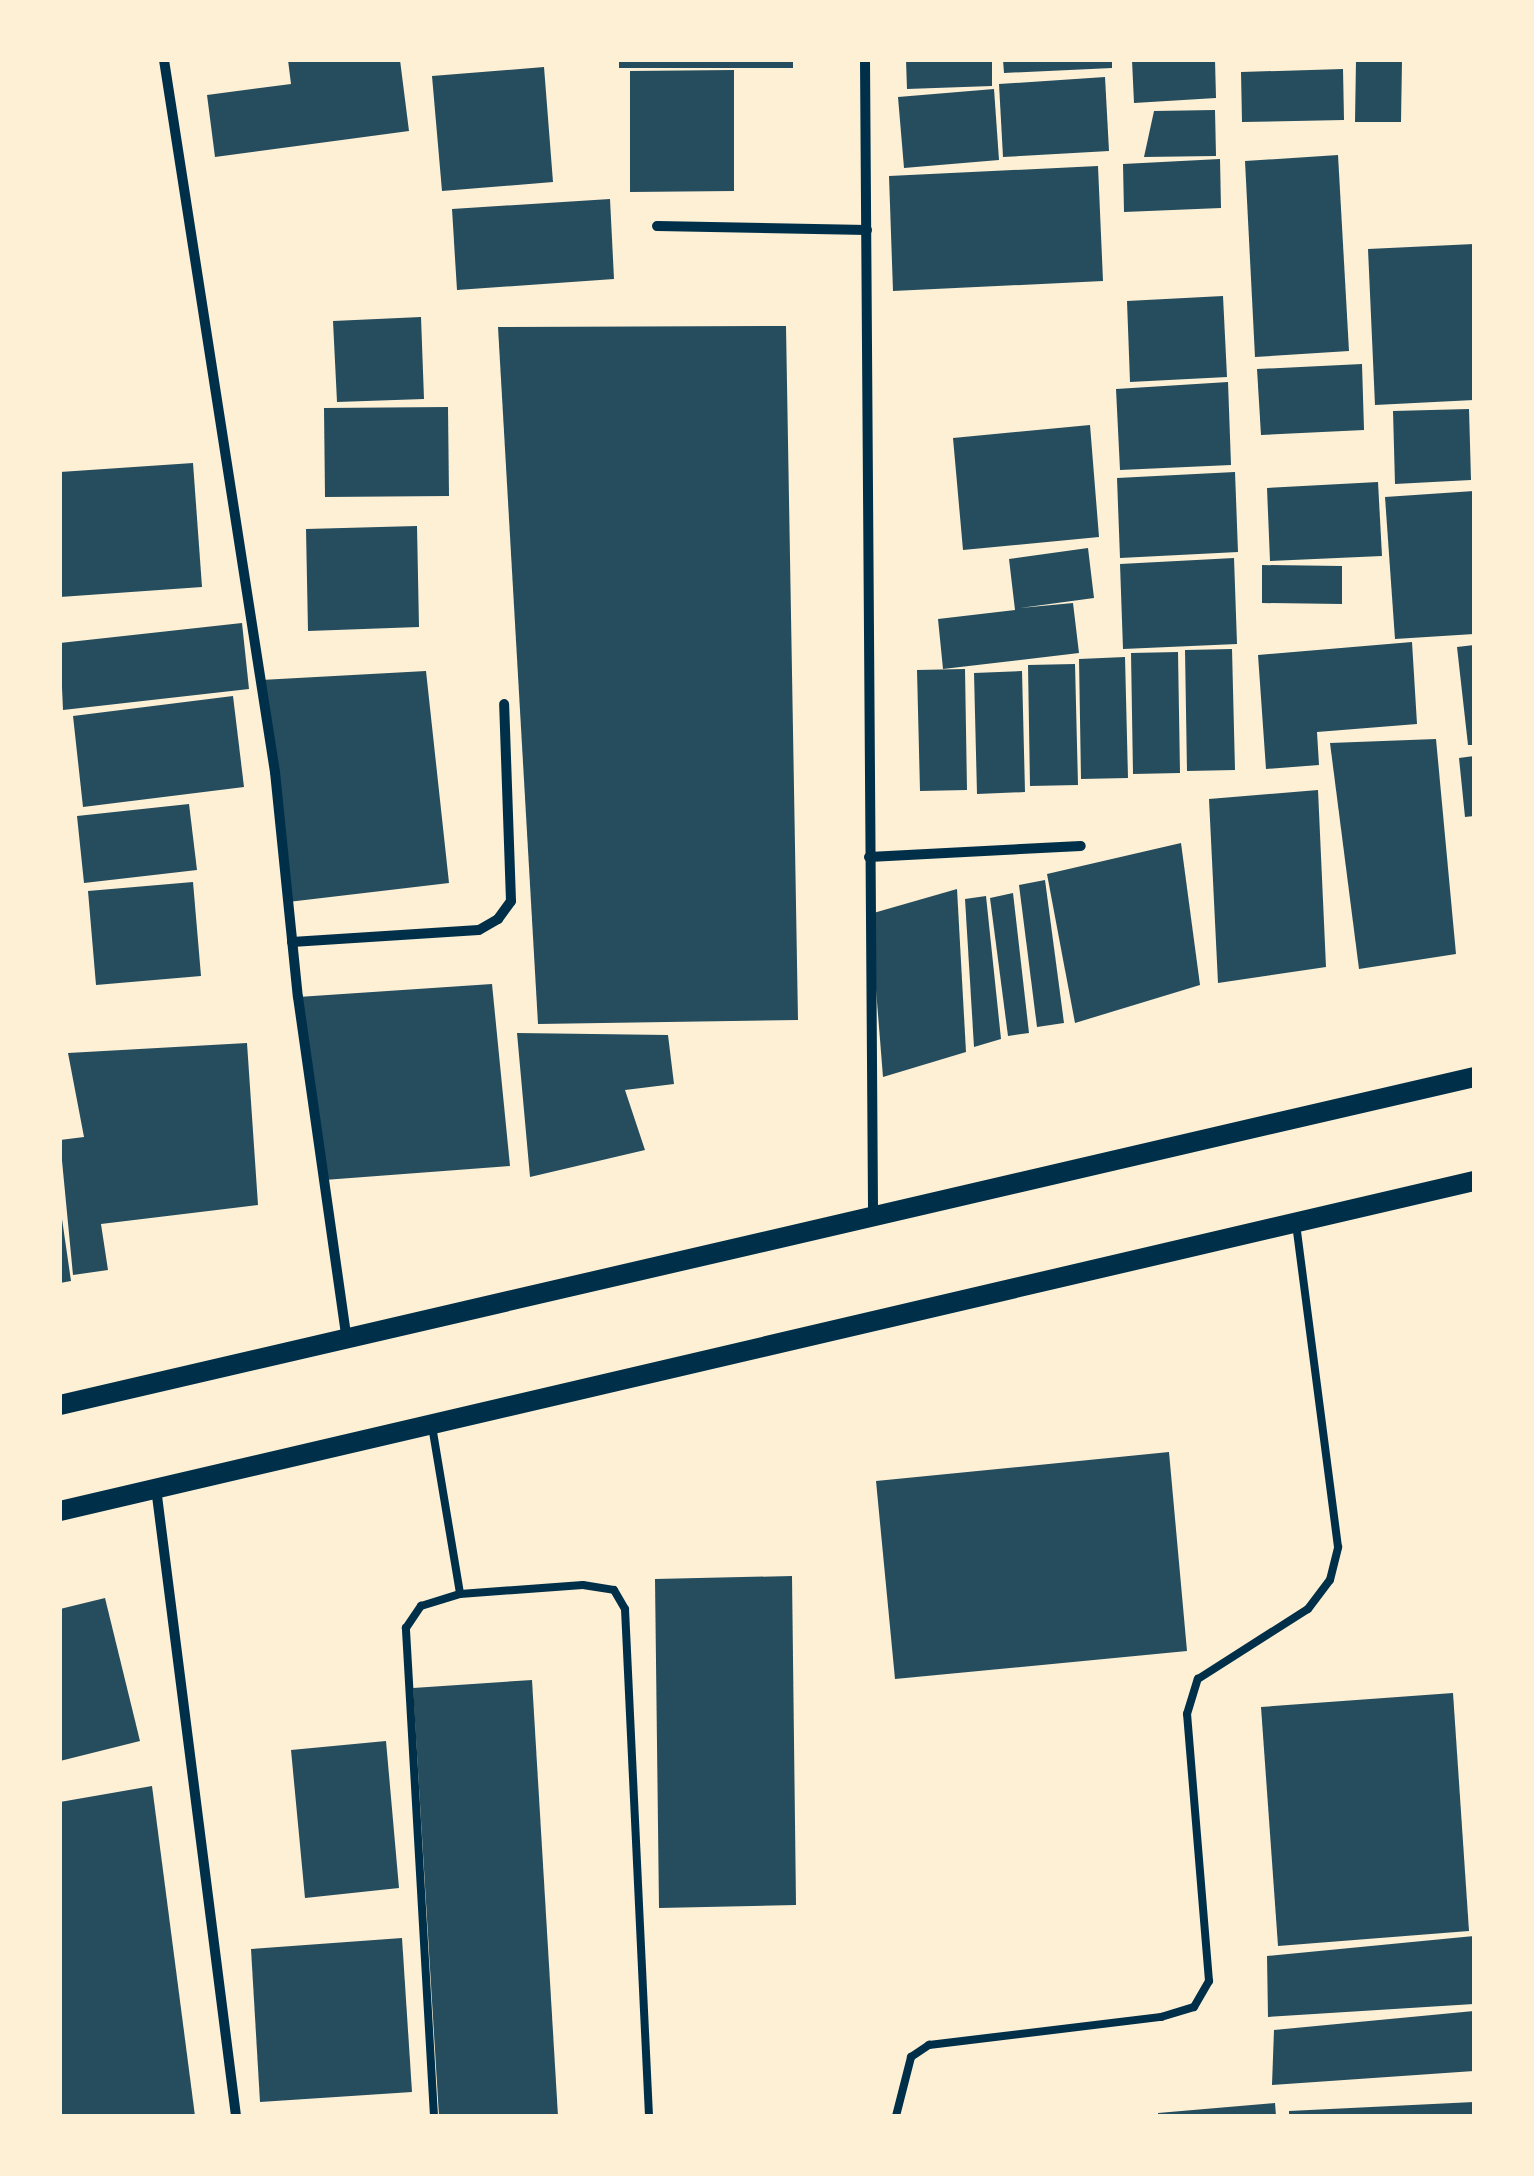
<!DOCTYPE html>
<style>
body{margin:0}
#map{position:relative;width:1534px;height:2176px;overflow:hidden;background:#fdf0d5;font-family:Spectral,serif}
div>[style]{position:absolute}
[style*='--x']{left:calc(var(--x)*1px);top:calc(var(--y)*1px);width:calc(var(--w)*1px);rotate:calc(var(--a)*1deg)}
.building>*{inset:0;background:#264d5e}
.service>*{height:8px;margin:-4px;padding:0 4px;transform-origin:4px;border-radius:4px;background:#003049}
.minor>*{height:10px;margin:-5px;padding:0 5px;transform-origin:5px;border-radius:5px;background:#003049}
.secondary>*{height:20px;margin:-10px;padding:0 10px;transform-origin:10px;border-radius:10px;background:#003049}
span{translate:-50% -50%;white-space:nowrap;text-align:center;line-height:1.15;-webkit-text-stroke:8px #fdf0d5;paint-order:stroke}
.frame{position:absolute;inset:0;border:62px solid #fdf0d5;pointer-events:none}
</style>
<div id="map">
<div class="building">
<i style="clip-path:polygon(288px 60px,400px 60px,409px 131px,215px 157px,207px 95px,291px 84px)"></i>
<i style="clip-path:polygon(619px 60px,793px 60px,793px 68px,619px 68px)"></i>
<i style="clip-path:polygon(906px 60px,992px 60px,992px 86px,907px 89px)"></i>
<i style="clip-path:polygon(1003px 60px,1112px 60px,1112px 68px,1004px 73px)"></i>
<i style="clip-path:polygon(1132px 60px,1215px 60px,1216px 98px,1134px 103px)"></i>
<i style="clip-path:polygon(1356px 60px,1402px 60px,1401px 122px,1355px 122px)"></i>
<i style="clip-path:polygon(544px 67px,553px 182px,442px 191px,432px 76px)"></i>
<i style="clip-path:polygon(1343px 69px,1344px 120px,1242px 122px,1241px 72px)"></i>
<i style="clip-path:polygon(734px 70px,734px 191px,630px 192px,630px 71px)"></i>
<i style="clip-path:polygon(1105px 77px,1109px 151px,1003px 157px,999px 84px)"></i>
<i style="clip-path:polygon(994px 89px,999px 160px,904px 168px,898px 97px)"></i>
<i style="clip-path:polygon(1215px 110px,1216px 156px,1144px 157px,1154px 111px)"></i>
<i style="clip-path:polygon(1338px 155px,1349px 351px,1255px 357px,1245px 161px)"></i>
<i style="clip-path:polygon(1220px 159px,1221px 208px,1124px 212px,1123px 164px)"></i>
<i style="clip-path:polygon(1098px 166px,1103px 281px,893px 291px,889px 176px)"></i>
<i style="clip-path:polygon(610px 199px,614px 279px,457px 290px,452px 209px)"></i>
<i style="clip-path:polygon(1474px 244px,1474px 400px,1375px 405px,1368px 249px)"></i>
<i style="clip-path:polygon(1223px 296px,1227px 377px,1130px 382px,1127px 301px)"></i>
<i style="clip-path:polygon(421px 317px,424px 399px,337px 402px,333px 321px)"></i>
<i style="clip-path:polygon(786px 326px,798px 1020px,538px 1024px,498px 327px)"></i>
<i style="clip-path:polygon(1362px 364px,1364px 430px,1261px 435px,1257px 369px)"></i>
<i style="clip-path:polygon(1228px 382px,1231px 465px,1120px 470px,1116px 389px)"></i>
<i style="clip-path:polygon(448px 407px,449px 496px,325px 497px,324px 408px)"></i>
<i style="clip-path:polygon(1469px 409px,1471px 480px,1395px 484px,1393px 411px)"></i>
<i style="clip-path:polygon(1090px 425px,1099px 537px,963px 550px,953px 438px)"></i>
<i style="clip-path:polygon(193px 463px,202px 587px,60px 597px,60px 472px)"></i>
<i style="clip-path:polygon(1235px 472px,1238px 552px,1120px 558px,1117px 478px)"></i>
<i style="clip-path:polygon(1378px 482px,1382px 556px,1270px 561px,1267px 488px)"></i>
<i style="clip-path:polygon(1474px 491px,1474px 634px,1395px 639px,1385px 497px)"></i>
<i style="clip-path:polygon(417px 526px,419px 627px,308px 631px,306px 529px)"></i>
<i style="clip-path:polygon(1088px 548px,1094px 598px,1020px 608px,1073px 603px,1079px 653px,943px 669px,938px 619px,1015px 610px,1009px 559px)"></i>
<i style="clip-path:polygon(1234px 558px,1237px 644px,1123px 649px,1120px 564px)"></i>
<i style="clip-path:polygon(1262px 565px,1342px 566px,1342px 604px,1262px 603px)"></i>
<i style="clip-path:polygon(242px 623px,249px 689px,63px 710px,60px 643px)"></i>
<i style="clip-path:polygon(1412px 642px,1417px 724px,1317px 732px,1319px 765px,1266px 769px,1258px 655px)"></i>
<i style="clip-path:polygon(1474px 645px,1474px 745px,1468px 745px,1457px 647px)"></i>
<i style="clip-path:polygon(1232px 649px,1235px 770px,1187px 771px,1185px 650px)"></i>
<i style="clip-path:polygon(1178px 652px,1180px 773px,1133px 774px,1131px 653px)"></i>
<i style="clip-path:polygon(1125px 657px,1128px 778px,1081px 779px,1079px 659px)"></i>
<i style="clip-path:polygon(1075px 664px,1078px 785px,1030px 786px,1028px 665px)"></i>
<i style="clip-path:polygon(965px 669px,967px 790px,920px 791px,917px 670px)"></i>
<i style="clip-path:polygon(426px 671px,449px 883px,288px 902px,261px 680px)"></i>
<i style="clip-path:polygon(1022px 671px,1025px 792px,977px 794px,974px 673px)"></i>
<i style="clip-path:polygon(233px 696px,244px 787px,83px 807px,73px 716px)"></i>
<i style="clip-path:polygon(1436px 739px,1456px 954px,1359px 969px,1330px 743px)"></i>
<i style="clip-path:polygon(1474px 756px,1474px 816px,1465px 817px,1459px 758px)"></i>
<i style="clip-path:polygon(1318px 790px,1326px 967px,1218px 983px,1209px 799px)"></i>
<i style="clip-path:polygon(189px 804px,197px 870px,84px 883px,77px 816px)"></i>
<i style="clip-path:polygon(1181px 843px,1200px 985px,1075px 1023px,1047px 874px)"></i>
<i style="clip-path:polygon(1045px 880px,1064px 1023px,1037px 1027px,1019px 885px)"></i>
<i style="clip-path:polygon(193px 882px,201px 976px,96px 985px,88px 891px)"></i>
<i style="clip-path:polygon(957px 889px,966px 1052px,883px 1077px,870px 914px)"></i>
<i style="clip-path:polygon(1013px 893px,1029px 1033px,1008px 1036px,990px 898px)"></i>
<i style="clip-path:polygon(986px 896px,1001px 1039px,974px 1047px,965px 899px)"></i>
<i style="clip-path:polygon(492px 984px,510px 1166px,324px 1180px,298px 997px)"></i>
<i style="clip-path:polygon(517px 1033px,668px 1035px,674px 1084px,625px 1090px,645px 1150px,530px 1177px)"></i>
<i style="clip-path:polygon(247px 1043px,258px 1205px,101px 1224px,108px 1270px,73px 1275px,60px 1140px,84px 1137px,68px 1053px)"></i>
<i style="clip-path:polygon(62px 1219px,71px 1281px,60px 1283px,60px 1220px)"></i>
<i style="clip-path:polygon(1169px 1452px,1187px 1651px,895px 1679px,876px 1481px)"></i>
<i style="clip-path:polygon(792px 1576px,796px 1905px,659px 1908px,655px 1579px)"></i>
<i style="clip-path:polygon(105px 1598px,140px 1741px,60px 1761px,60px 1609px)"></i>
<i style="clip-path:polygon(532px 1680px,558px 2116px,439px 2116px,413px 1688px)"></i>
<i style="clip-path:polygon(1453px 1693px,1469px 1931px,1278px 1946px,1261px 1707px)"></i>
<i style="clip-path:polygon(386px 1741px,399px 1888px,305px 1898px,291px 1750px)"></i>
<i style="clip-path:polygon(152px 1786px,195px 2116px,60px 2116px,60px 1802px)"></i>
<i style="clip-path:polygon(1474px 1936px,1474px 2004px,1268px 2017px,1267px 1956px)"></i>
<i style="clip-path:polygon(402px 1938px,412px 2092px,260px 2102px,251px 1949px)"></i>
<i style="clip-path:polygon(1474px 2011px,1474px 2071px,1272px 2085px,1274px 2030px)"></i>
<i style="clip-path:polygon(1474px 2102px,1474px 2116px,1289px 2116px,1289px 2111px)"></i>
<i style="clip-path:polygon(1275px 2103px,1276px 2116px,1158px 2116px,1158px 2113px)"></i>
</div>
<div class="service">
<i style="--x:432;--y:1426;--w:170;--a:80.5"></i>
<i style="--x:434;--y:2116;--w:489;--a:-93.3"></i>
<i style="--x:406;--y:1628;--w:27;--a:-56"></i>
<i style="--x:421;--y:1606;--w:41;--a:-17.1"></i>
<i style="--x:460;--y:1594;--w:123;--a:-4.2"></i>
<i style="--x:583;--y:1585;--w:31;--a:9"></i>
<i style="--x:614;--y:1590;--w:22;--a:60"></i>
<i style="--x:625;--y:1609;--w:508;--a:87.29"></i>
<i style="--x:896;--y:2116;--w:61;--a:-75.7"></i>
<i style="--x:911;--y:2057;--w:22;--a:-34"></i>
<i style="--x:929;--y:2045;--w:234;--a:-6.9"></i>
<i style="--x:1161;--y:2017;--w:34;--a:-17"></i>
<i style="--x:1194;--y:2007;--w:30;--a:-60"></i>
<i style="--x:1209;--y:1981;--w:268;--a:-94.7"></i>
<i style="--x:1187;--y:1714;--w:37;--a:-73"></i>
<i style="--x:1198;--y:1679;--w:130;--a:-32.5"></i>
<i style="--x:1308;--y:1609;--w:36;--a:-53"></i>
<i style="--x:1330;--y:1580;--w:34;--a:-76"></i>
<i style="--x:1338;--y:1547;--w:326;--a:-97.4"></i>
</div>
<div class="minor">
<i style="--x:164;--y:60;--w:721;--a:81.14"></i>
<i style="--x:275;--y:772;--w:226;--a:84.2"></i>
<i style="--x:298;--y:997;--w:341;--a:81.9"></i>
<i style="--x:865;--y:60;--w:1156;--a:89.6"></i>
<i style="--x:657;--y:226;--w:210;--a:1.1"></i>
<i style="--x:869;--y:857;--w:212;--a:-3"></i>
<i style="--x:292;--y:942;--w:187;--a:-3.7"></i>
<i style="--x:479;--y:930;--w:22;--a:-30"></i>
<i style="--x:498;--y:919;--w:22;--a:-54"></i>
<i style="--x:511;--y:901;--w:197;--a:-92"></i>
<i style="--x:156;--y:1488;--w:633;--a:82.74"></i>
</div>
<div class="secondary">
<i style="--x:60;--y:1405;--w:1452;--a:-13.06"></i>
<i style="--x:60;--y:1511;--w:1452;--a:-13.14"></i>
</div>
<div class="frame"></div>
</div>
